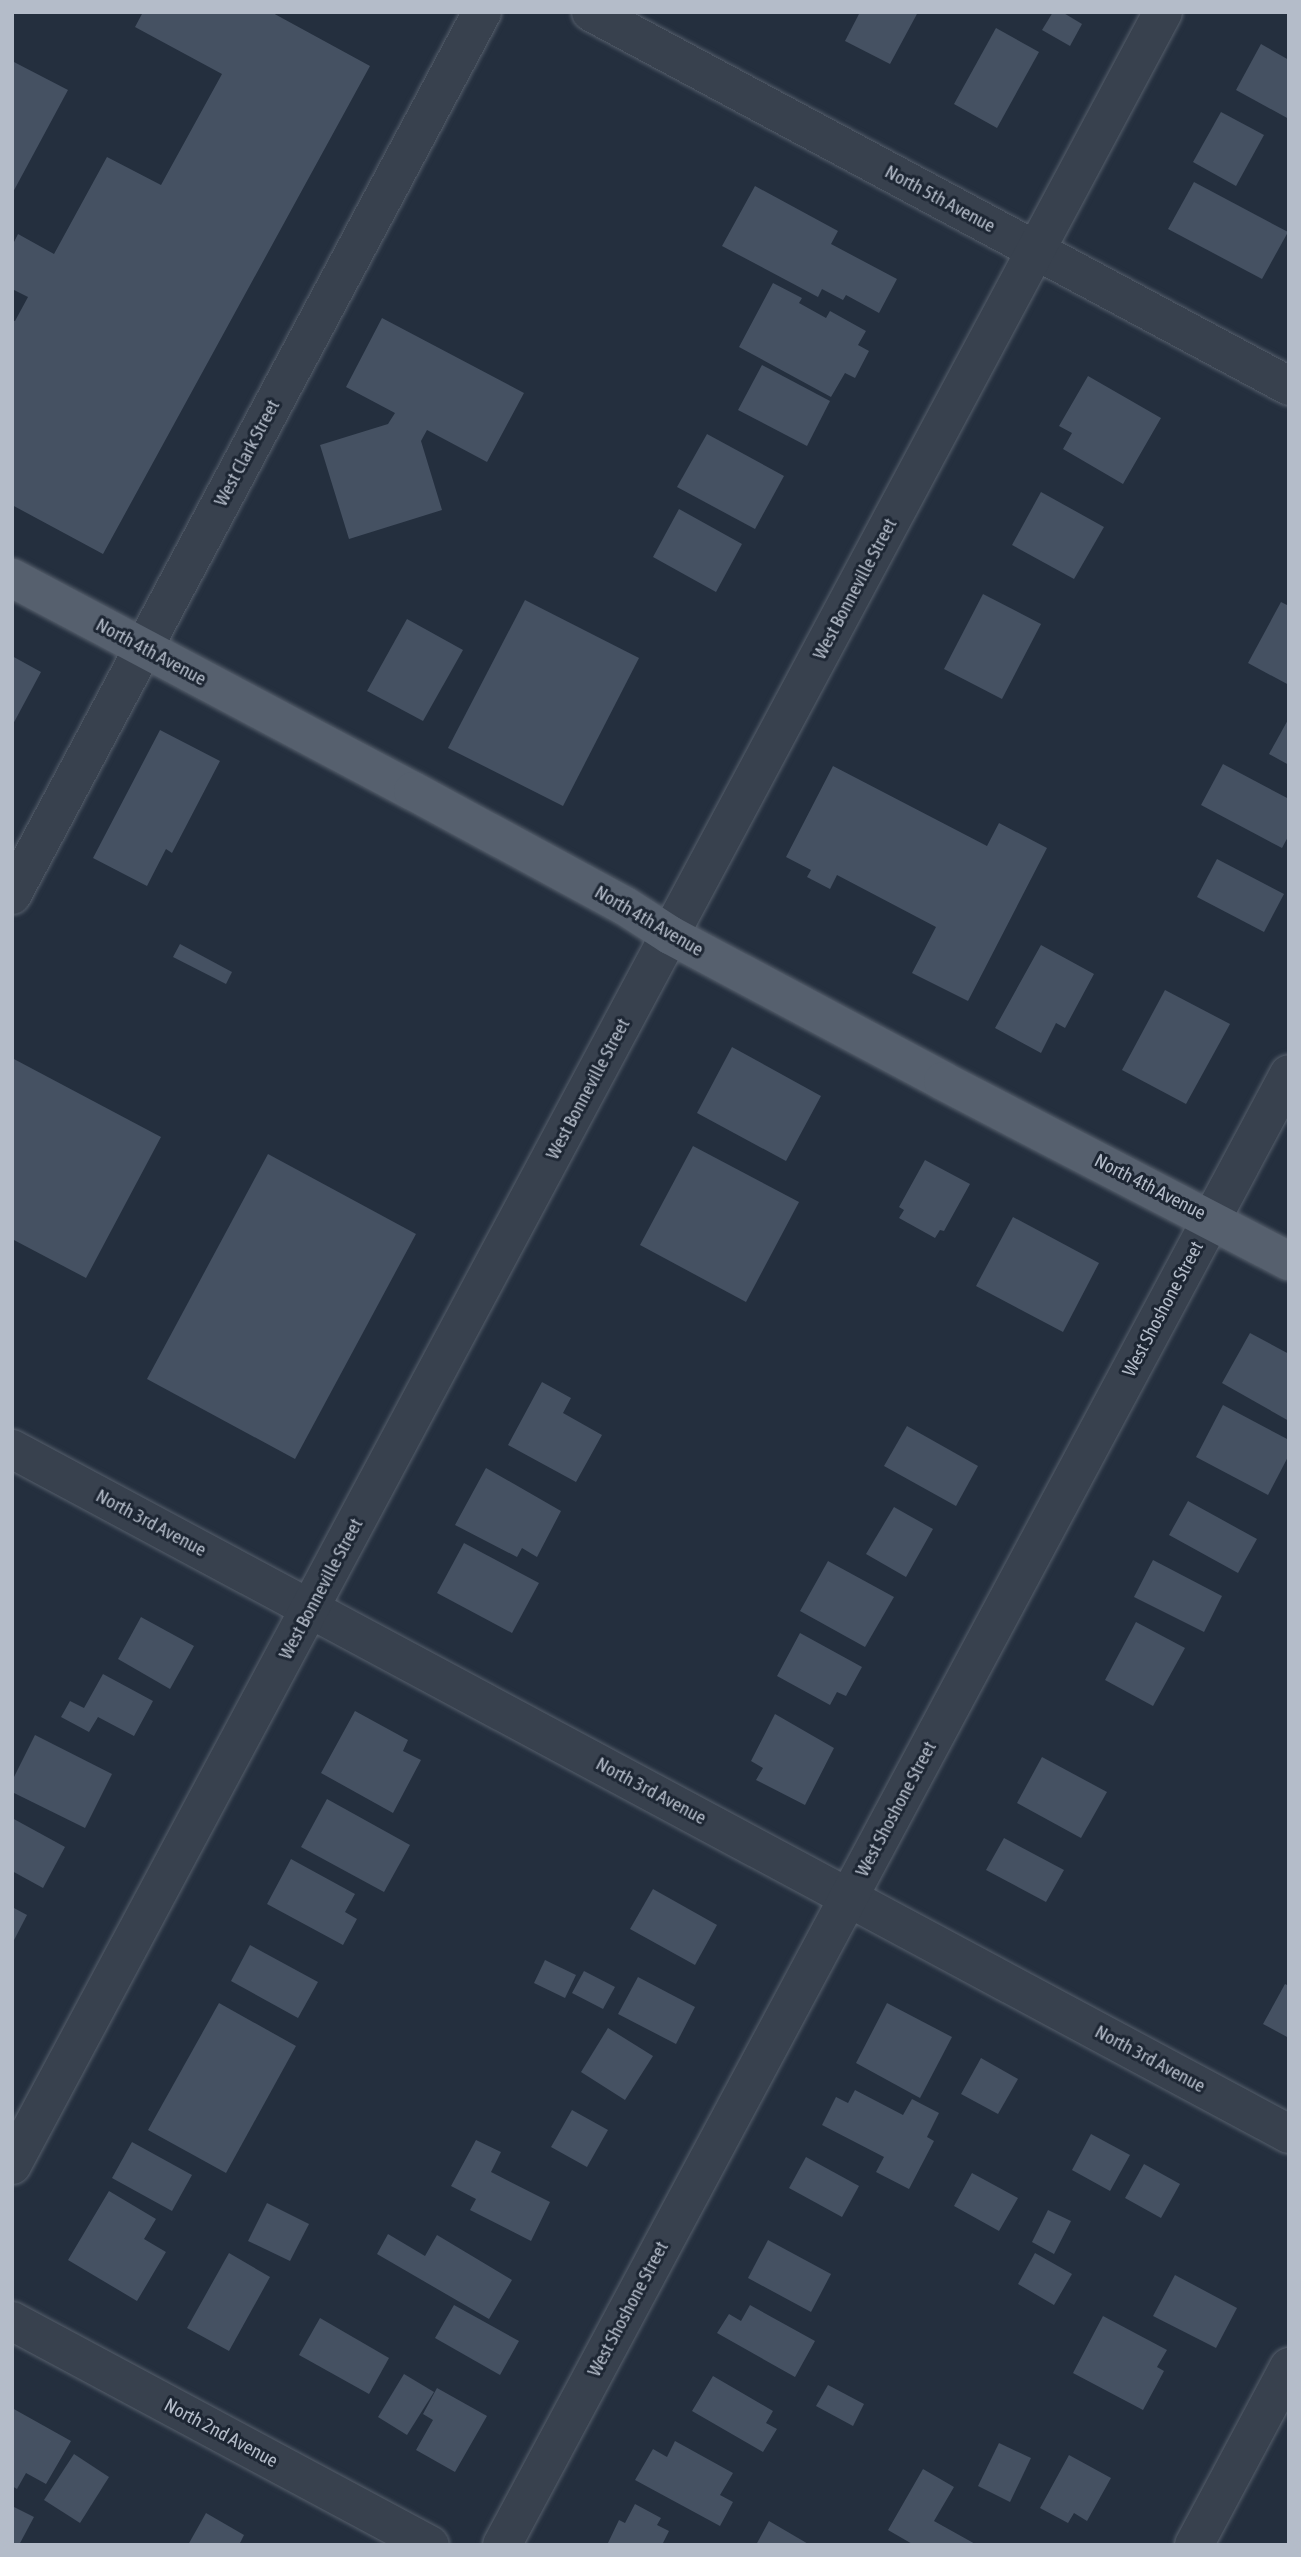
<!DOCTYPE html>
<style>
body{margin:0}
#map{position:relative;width:1301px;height:2557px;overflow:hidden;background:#242f3e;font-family:"Asap Condensed",sans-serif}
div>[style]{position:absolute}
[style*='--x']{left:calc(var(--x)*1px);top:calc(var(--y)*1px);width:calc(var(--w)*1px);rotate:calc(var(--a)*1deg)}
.building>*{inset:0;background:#455162}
.roads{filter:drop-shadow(0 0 2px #565f6c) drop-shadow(0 0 2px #565f6c)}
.minor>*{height:38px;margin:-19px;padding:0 19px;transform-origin:19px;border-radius:19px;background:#38414e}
.major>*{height:38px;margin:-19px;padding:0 19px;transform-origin:19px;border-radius:19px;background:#56606e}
span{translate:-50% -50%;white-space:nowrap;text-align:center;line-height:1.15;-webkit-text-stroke:6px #1d2633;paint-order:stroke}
.street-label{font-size:19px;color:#b4bcc9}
.frame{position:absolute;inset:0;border:14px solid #b4bcc9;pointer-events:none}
</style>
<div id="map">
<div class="building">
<i style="clip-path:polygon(143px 12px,271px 12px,370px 66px,103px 554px,12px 505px,12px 320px,15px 321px,28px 297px,12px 289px,12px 246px,18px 234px,54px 254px,107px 157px,161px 185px,222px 74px,135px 27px)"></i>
<i style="clip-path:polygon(860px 12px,918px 12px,890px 64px,845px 41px)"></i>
<i style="clip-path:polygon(1053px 12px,1062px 12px,1082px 24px,1070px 46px,1042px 30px)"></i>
<i style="clip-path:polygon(996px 28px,1039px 52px,997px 128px,954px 104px)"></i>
<i style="clip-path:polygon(1261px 44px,1289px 60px,1289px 119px,1236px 90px)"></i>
<i style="clip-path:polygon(12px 61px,68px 90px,12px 194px)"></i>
<i style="clip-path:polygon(1221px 112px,1264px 135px,1236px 186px,1193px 162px)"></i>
<i style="clip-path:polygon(1194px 182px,1288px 232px,1262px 279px,1168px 229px)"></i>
<i style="clip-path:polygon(755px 186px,838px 231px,831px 244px,897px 279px,879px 313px,846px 295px,843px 300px,822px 289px,818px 297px,722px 246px)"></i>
<i style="clip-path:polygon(773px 283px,802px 298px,799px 303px,826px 318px,830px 311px,866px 331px,858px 345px,869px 351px,855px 378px,845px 373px,831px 397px,739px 347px)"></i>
<i style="clip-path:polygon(382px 318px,524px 393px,487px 462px,427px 430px,421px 441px,442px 510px,349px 539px,320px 445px,388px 424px,395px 413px,346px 387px)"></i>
<i style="clip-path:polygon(762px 365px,830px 401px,807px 446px,738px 410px)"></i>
<i style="clip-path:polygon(1088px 376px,1161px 418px,1123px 484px,1063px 449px,1072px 433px,1059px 426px)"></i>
<i style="clip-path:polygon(707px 434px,784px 476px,755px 529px,677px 487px)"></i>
<i style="clip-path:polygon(1041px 492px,1104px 527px,1074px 579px,1012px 545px)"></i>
<i style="clip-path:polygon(679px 509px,742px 544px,716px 592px,653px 557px)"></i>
<i style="clip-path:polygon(983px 594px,1041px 624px,1002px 699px,944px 669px)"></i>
<i style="clip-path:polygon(525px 600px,639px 658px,563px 806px,448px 748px)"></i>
<i style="clip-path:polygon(1281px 602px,1289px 606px,1289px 685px,1248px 663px)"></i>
<i style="clip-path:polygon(407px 619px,463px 650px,423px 721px,367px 691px)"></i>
<i style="clip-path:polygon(12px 656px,41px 672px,12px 726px)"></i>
<i style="clip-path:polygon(1289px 718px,1289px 765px,1269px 754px)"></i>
<i style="clip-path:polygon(160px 730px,220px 761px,172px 853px,166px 849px,147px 886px,93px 858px)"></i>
<i style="clip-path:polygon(1223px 764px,1289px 799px,1289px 835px,1282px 848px,1201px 805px)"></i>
<i style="clip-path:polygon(833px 766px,987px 846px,999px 823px,1047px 848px,968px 1001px,912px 973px,936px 927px,837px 875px,830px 889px,807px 877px,811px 870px,786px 857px)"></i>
<i style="clip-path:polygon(1217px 859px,1284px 894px,1264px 932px,1197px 897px)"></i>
<i style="clip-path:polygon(180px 944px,232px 972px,226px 984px,173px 957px)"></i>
<i style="clip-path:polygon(1041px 945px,1094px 974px,1065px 1028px,1056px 1023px,1041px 1053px,995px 1028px)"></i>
<i style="clip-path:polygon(1165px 990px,1230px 1024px,1186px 1104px,1122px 1070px)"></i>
<i style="clip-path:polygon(732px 1047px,821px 1096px,786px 1161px,697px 1113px)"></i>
<i style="clip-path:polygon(12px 1058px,161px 1137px,86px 1278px,12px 1239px)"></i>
<i style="clip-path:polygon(693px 1146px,799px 1202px,746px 1302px,640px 1245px)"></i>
<i style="clip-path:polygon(268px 1154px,416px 1234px,295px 1459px,147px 1379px)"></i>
<i style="clip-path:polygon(925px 1160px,970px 1184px,944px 1231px,940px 1230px,935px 1238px,899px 1218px,904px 1210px,899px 1207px)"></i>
<i style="clip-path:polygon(1013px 1217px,1099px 1263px,1063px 1332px,976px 1286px)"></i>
<i style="clip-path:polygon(1250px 1333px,1289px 1354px,1289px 1421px,1222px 1383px)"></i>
<i style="clip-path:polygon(542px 1382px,571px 1398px,563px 1413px,602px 1435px,576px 1482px,508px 1445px)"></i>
<i style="clip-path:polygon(1223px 1405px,1289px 1440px,1289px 1455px,1268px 1495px,1196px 1457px)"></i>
<i style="clip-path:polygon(907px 1426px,978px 1466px,956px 1506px,884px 1466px)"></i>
<i style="clip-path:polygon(486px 1468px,561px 1511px,537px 1557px,522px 1548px,517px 1557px,455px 1525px)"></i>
<i style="clip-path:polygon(1188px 1501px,1257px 1539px,1238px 1573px,1169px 1535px)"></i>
<i style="clip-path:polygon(894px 1507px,933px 1529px,906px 1577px,866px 1554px)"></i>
<i style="clip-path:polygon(464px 1543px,539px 1583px,512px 1633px,437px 1593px)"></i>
<i style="clip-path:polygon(1153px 1560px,1222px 1596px,1204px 1632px,1134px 1597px)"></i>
<i style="clip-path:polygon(828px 1561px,894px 1597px,865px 1647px,800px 1611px)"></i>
<i style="clip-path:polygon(141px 1617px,194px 1646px,170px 1689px,118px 1659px)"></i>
<i style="clip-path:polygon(1136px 1622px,1185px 1648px,1153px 1706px,1105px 1680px)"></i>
<i style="clip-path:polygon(800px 1633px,862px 1667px,846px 1696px,837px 1692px,830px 1705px,777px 1676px)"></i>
<i style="clip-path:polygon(103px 1674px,153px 1701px,134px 1736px,98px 1717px,89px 1732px,61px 1717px,70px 1701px,84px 1708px)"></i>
<i style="clip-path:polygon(355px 1711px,408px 1740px,403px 1751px,421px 1760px,393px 1813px,321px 1773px)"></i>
<i style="clip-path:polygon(775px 1714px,834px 1748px,805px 1805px,756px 1780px,763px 1768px,751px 1761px)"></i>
<i style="clip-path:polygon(35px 1735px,112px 1774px,85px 1828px,12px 1792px,12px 1781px)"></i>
<i style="clip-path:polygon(1042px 1757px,1107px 1792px,1081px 1838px,1017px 1803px)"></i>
<i style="clip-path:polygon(327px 1799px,410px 1845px,384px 1892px,301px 1847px)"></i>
<i style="clip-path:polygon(12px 1818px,65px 1847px,43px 1888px,12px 1871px)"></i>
<i style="clip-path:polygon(1004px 1838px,1064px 1870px,1046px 1902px,986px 1870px)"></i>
<i style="clip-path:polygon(291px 1859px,355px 1894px,345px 1912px,357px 1919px,343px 1945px,267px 1904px)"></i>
<i style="clip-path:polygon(653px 1889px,717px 1925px,695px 1965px,630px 1929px)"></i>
<i style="clip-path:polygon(12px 1907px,27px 1915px,12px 1944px)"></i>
<i style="clip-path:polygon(250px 1945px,318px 1982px,298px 2018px,231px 1981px)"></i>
<i style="clip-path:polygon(545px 1960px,576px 1975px,565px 1998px,534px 1983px)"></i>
<i style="clip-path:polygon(584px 1971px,615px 1987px,603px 2009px,572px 1993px)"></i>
<i style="clip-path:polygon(638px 1977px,695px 2007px,676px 2044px,618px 2014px)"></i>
<i style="clip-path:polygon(1285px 1984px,1289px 1986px,1289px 2038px,1263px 2024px)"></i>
<i style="clip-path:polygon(219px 2003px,296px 2046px,226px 2173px,148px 2130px)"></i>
<i style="clip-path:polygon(887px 2003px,952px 2037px,920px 2098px,856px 2063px)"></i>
<i style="clip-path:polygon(608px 2028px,653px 2056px,625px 2100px,581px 2072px)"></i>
<i style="clip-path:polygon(981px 2058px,1018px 2079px,998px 2114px,961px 2094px)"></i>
<i style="clip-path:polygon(855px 2090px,903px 2115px,912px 2099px,939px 2113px,927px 2137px,934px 2141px,909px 2189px,876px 2172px,884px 2157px,822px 2125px,836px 2097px,848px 2103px)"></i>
<i style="clip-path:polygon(572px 2110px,608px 2130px,587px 2167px,551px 2147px)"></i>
<i style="clip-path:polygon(1091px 2134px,1130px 2155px,1110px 2191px,1072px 2170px)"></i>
<i style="clip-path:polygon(476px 2140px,501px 2152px,491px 2172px,550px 2202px,531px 2241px,470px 2210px,476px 2199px,451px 2186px)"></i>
<i style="clip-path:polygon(132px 2142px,192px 2175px,172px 2211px,112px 2178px)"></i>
<i style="clip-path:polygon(806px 2157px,859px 2186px,842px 2217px,789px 2188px)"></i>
<i style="clip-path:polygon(1144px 2164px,1180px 2184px,1161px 2218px,1125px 2198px)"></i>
<i style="clip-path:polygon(972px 2173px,1018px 2198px,999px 2231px,954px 2206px)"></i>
<i style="clip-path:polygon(109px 2191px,156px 2219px,144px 2239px,166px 2252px,137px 2301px,68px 2260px)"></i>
<i style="clip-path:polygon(267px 2203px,309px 2224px,290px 2261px,248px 2241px)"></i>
<i style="clip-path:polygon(1048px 2210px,1071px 2221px,1054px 2254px,1032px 2242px)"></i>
<i style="clip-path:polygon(388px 2234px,425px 2256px,437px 2235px,512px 2280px,489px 2319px,377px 2254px)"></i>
<i style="clip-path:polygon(768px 2240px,831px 2274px,811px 2312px,748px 2278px)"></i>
<i style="clip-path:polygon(229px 2253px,270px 2277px,229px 2351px,187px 2328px)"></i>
<i style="clip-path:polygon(1035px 2253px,1072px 2274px,1054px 2305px,1018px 2284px)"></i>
<i style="clip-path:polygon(1175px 2275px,1237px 2308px,1216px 2348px,1153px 2316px)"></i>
<i style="clip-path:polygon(454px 2305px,519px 2341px,500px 2375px,435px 2338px)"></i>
<i style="clip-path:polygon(750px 2305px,815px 2341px,795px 2377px,717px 2333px,729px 2314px,741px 2321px)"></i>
<i style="clip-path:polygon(1103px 2316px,1167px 2350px,1157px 2367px,1164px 2371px,1143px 2410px,1073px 2373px)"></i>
<i style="clip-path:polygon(320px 2318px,389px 2358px,369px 2394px,299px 2355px)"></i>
<i style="clip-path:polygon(404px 2374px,434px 2392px,407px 2435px,378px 2417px)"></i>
<i style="clip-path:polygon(713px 2376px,773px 2411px,766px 2423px,777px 2429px,763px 2452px,692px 2411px)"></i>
<i style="clip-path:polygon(828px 2385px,864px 2404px,853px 2426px,816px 2406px)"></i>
<i style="clip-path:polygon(437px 2388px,487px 2416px,455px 2472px,416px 2450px,433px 2420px,423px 2414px)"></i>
<i style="clip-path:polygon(12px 2408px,71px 2441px,46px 2484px,26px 2473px,17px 2489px,12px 2486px)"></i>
<i style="clip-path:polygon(675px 2441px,733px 2473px,720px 2495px,733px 2502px,720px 2526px,635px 2480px,653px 2449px,667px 2457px)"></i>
<i style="clip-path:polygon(999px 2443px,1031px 2458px,1010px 2502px,978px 2486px)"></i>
<i style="clip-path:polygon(74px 2454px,109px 2477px,80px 2523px,44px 2500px)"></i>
<i style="clip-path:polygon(1069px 2455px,1111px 2478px,1087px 2521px,1074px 2513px,1068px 2523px,1040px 2508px)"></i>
<i style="clip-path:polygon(923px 2469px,954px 2487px,934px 2521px,977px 2545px,914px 2545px,888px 2530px)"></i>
<i style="clip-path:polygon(635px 2504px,661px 2518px,657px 2525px,669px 2531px,662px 2545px,607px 2545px,619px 2520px,625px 2523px)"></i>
<i style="clip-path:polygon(12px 2506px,34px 2517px,19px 2545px,12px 2545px)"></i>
<i style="clip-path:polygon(206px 2513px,244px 2535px,239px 2545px,188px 2545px)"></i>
<i style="clip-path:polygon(769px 2521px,810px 2545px,756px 2545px)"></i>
</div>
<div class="roads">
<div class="minor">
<i style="--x:591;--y:12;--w:792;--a:28.18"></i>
<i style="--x:12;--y:895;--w:1000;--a:-61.97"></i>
<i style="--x:12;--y:1449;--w:1449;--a:28.21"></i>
<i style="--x:12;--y:2165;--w:2441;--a:-61.87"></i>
<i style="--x:12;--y:2321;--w:474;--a:28.2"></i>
<i style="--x:502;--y:2545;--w:1668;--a:-61.85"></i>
<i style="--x:1194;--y:2545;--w:202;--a:-61.9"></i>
</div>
<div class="major">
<i style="--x:12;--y:578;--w:454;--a:28"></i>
<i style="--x:413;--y:791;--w:241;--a:28.5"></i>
<i style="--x:625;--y:906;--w:54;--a:32.8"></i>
<i style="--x:670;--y:935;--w:310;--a:28.1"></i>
<i style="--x:943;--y:1081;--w:390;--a:27.5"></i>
</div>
</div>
<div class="street-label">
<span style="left:940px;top:199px;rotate:28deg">North 5th Avenue</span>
<span style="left:247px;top:453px;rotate:-62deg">West Clark Street</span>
<span style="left:855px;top:589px;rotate:-62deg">West Bonneville Street</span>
<span style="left:151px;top:652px;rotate:28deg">North 4th Avenue</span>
<span style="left:649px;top:921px;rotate:30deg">North 4th Avenue</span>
<span style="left:588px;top:1089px;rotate:-62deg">West Bonneville Street</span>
<span style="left:1150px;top:1187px;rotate:27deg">North 4th Avenue</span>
<span style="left:1163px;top:1309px;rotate:-62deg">West Shoshone Street</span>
<span style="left:151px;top:1523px;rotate:28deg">North 3rd Avenue</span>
<span style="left:321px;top:1589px;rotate:-62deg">West Bonneville Street</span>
<span style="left:651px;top:1791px;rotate:28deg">North 3rd Avenue</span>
<span style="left:896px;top:1809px;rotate:-62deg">West Shoshone Street</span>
<span style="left:1150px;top:2059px;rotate:28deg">North 3rd Avenue</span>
<span style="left:628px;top:2309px;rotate:-62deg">West Shoshone Street</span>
<span style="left:221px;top:2433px;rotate:28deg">North 2nd Avenue</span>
</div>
<div class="frame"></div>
</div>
